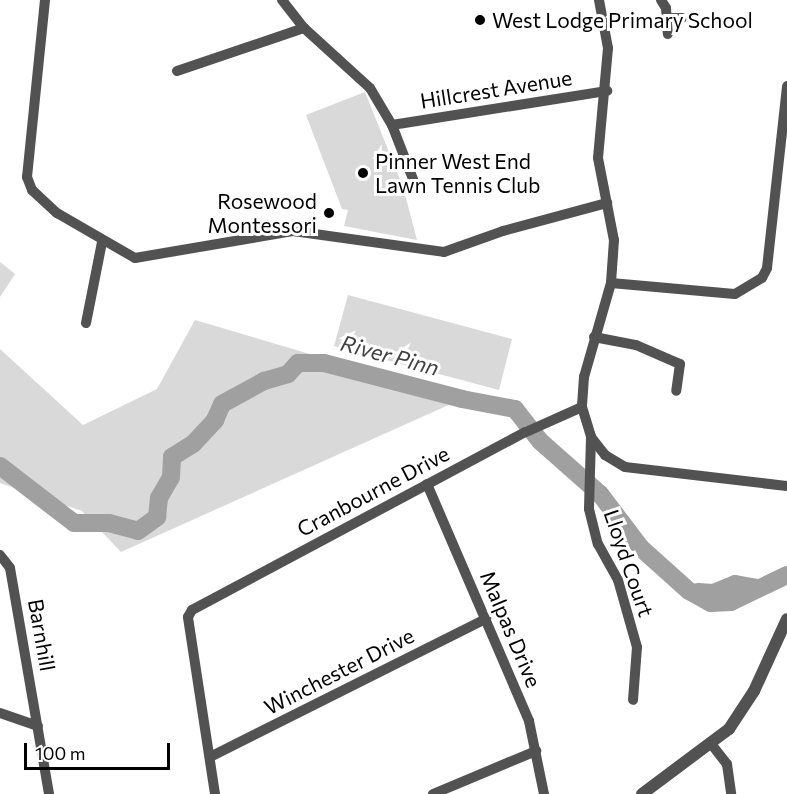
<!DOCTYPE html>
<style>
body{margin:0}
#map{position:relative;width:787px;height:794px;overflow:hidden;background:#fff;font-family:Commissioner,sans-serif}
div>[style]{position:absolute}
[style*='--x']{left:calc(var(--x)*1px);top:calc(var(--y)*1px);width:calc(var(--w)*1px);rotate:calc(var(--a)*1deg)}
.green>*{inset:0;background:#d9d9d9}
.river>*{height:18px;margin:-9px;padding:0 9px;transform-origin:9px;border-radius:9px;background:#a0a0a0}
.minor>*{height:10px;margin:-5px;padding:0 5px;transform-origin:5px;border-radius:5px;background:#525252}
.tertiary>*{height:12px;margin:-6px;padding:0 6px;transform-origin:6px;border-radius:6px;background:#525252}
.dots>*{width:16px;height:16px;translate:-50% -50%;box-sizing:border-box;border:3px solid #fff;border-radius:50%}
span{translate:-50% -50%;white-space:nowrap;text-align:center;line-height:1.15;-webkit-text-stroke:6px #fff;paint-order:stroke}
.poi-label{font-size:21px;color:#000}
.left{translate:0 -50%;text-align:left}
.right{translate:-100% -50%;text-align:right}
.street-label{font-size:21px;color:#000}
.water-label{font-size:22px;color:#414141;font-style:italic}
.scale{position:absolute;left:24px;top:743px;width:146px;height:27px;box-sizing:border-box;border:3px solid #000;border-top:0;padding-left:8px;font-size:18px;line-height:21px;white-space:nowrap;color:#000;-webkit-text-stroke:4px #fff;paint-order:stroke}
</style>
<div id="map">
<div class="green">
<i style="clip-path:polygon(365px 92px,403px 187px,417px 240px,344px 226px,348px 210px,342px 209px,306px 115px)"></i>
<i style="clip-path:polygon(0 262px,15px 274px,0 297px)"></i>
<i style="clip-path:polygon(348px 295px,512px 339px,499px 390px,334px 346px)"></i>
<i style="clip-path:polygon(195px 320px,462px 399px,121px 552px,82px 511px,0 483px,0 349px,83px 425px,157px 389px)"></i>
</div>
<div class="river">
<i style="--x:0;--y:466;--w:93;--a:37.6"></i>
<i style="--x:74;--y:523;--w:35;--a:0"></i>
<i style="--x:109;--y:523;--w:30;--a:15"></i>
<i style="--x:138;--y:531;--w:24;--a:-36"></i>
<i style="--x:157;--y:517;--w:19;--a:-84"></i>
<i style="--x:159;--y:498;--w:24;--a:-60"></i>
<i style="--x:171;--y:477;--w:20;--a:-87"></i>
<i style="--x:172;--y:457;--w:25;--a:-32"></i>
<i style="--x:193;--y:444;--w:33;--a:-47"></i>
<i style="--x:215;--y:420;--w:17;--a:-66"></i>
<i style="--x:222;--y:404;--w:48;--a:-28.7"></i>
<i style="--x:264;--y:381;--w:25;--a:-16"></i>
<i style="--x:288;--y:374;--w:15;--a:-48"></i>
<i style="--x:298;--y:363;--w:26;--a:0"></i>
<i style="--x:324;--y:363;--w:143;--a:14.6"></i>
<i style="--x:462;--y:399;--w:54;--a:10.7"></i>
<i style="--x:515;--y:409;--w:41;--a:52"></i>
<i style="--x:540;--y:441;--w:80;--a:41.5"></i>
<i style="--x:600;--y:494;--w:68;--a:52.8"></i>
<i style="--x:641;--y:548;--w:64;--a:41.9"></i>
<i style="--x:689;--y:591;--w:25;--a:29"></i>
<i style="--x:711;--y:603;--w:20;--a:-3"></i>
<i style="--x:731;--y:602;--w:62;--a:-25.7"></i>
<i style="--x:698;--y:592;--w:15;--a:4"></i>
<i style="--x:713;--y:593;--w:24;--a:-22"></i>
<i style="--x:735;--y:584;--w:22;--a:10"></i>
</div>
<div class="minor">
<i style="--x:45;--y:0;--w:178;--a:95.8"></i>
<i style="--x:27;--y:177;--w:14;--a:69"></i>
<i style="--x:32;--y:190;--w:34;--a:43"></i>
<i style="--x:57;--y:213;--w:90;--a:30"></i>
<i style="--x:135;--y:258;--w:160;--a:-9.7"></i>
<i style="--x:293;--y:231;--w:152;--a:7.9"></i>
<i style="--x:444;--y:252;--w:63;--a:-19.6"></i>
<i style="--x:503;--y:231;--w:108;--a:-15.1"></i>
<i style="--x:282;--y:0;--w:36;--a:52"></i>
<i style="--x:304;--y:28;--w:89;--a:42.3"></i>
<i style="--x:370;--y:88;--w:43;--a:59.3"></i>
<i style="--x:392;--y:125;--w:66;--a:68.8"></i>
<i style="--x:599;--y:0;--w:49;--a:79.4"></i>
<i style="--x:608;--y:48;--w:110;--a:95.2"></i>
<i style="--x:598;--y:158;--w:84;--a:79"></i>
<i style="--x:614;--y:240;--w:43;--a:94"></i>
<i style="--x:611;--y:283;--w:98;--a:106"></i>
<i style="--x:584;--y:377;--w:30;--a:94"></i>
<i style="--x:582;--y:407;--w:31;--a:73"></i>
<i style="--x:591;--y:437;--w:23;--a:52"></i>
<i style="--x:605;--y:455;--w:23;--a:31"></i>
<i style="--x:625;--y:467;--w:163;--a:6.7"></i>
<i style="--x:661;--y:0;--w:9;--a:58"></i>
<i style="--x:666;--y:8;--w:26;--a:86"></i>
<i style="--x:668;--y:18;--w:14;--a:0"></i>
<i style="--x:177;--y:71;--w:134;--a:-18.7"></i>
<i style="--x:392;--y:125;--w:218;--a:-9"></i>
<i style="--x:611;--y:283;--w:124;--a:5.1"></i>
<i style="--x:735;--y:294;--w:31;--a:-31"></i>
<i style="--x:762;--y:278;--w:11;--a:-63"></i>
<i style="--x:767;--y:268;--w:183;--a:-83.7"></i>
<i style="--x:86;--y:323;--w:83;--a:-78.8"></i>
<i style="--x:594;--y:337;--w:43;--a:10.8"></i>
<i style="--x:636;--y:345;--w:48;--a:23.4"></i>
<i style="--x:680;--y:364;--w:27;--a:98"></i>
<i style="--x:591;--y:437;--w:72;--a:91.6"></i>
<i style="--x:589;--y:509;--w:36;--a:76"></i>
<i style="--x:598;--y:544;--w:41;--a:60.9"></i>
<i style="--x:618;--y:580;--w:70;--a:74.2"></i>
<i style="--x:637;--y:647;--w:53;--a:94.3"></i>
<i style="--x:427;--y:484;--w:258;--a:66.7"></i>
<i style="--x:529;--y:721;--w:75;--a:78.4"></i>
<i style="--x:0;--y:555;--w:16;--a:52"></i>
<i style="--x:10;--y:568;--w:229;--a:80.2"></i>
<i style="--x:0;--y:713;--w:40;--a:18.9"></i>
<i style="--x:712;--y:745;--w:24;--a:52"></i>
<i style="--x:727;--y:764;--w:30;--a:82"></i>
<i style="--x:210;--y:757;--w:309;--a:-26.6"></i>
<i style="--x:215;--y:794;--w:179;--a:-98.7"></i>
<i style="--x:188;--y:617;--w:8;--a:-60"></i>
<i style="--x:192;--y:610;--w:378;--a:-28.1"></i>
<i style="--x:526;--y:432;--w:61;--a:-24.1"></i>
<i style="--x:433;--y:794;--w:112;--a:-22.7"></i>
</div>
<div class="tertiary">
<i style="--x:642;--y:794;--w:109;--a:-36.8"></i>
<i style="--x:729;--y:729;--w:45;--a:-56.7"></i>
<i style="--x:754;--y:691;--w:79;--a:-65.4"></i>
</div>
<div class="dots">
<i style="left:480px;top:20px;background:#000"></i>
<i style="left:363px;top:173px;background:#000"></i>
<i style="left:329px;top:213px;background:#000"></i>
</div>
<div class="poi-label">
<span class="left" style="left:492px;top:20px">West Lodge Primary School</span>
<span class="left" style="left:375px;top:173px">Pinner West End<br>Lawn Tennis Club</span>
<span class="right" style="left:317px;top:213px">Rosewood<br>Montessori</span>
</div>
<div class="street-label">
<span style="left:496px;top:89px;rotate:-9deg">Hillcrest Avenue</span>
<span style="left:373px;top:491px;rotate:-28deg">Cranbourne Drive</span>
<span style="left:629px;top:563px;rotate:71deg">Lloyd Court</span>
<span style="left:511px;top:629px;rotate:67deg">Malpas Drive</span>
<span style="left:42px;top:635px;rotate:80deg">Barnhill</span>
<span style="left:339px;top:671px;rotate:-27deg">Winchester Drive</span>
</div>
<div class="water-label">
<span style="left:390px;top:355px;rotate:15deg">River Pinn</span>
</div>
<div class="scale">100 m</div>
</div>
